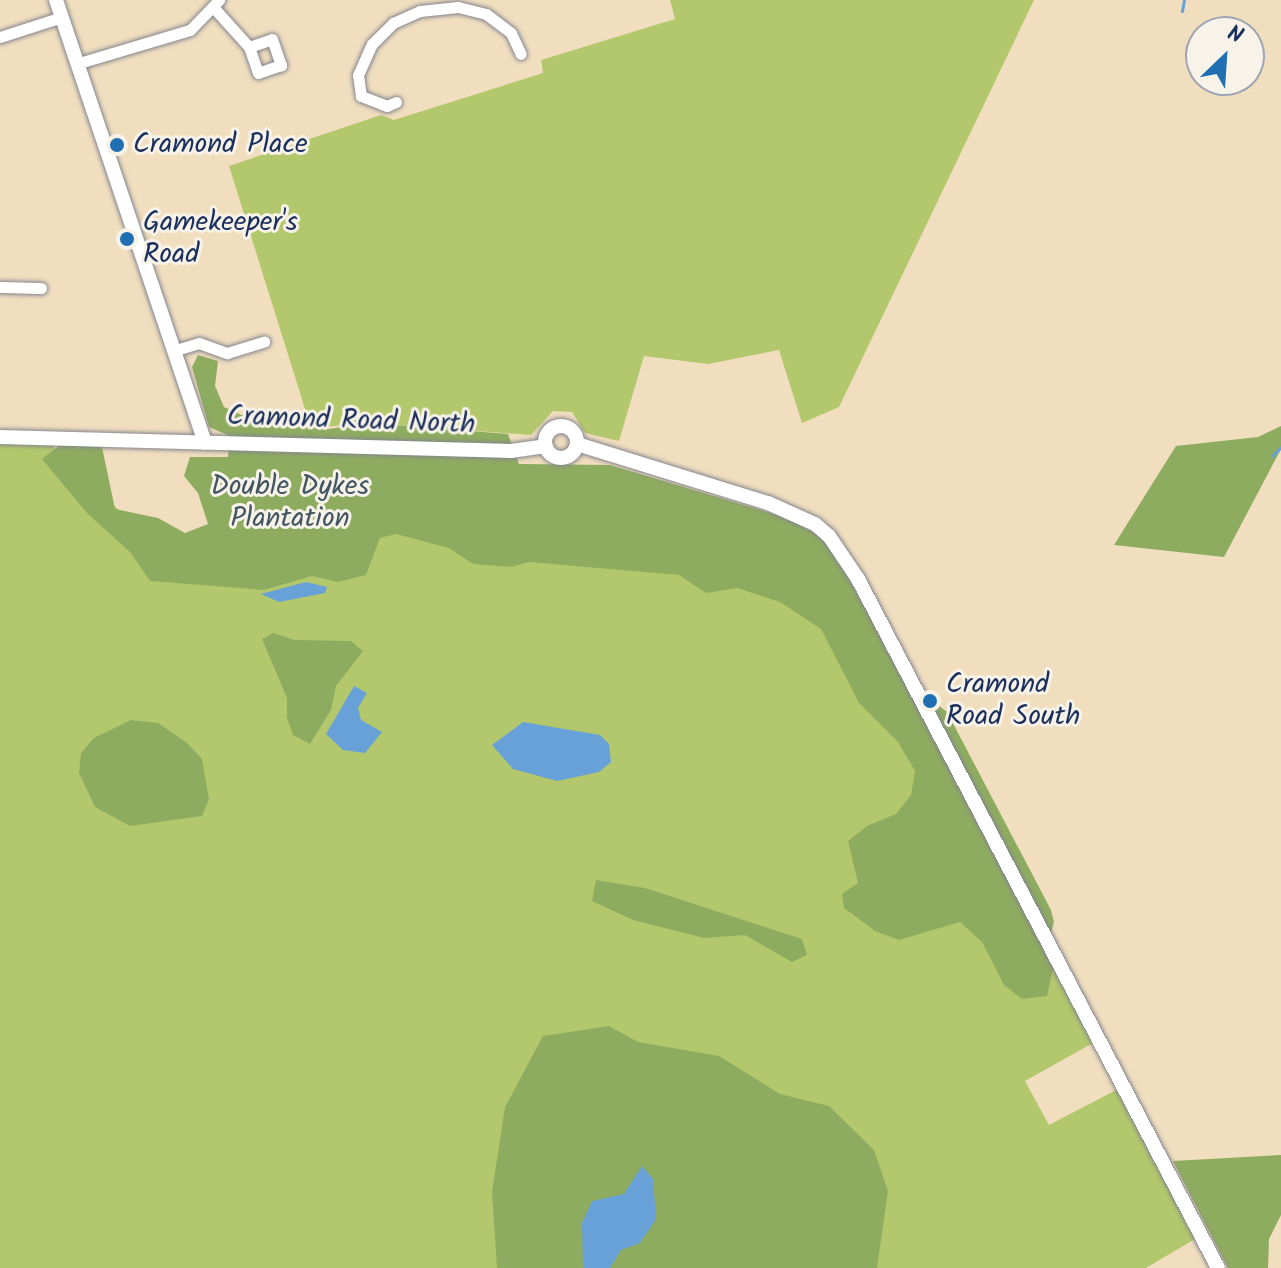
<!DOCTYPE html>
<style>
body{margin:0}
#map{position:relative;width:1281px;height:1268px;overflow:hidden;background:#f0debf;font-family:Kalam,sans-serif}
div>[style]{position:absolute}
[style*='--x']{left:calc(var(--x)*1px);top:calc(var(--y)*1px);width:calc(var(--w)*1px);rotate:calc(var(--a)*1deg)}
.green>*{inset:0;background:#b3c86c}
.forest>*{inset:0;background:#8eac60}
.water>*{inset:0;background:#68a1d7}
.stream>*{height:3px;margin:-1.5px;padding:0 1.5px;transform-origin:1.5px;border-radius:1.5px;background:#68a1d7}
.roads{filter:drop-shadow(0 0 2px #86868e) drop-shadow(0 0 2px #86868e)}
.minor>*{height:11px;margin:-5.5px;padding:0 5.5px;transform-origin:5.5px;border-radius:5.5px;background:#fff}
.tertiary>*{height:14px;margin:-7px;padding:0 7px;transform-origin:7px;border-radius:7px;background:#fff}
.tertiary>.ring{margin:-7px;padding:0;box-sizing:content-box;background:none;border:14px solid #fff;border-radius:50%}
.dots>*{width:22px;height:22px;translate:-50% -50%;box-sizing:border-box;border:4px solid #f7f3e8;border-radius:50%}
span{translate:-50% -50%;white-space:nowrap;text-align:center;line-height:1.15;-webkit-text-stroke:6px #f7f3e8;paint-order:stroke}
.poi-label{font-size:28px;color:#1b2f5e}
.left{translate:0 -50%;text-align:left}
.street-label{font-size:28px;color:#1b2f5e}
.park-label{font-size:28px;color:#415562}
.north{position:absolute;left:1185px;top:16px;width:80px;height:80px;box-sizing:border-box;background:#f7f3e8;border:2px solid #9fa5b1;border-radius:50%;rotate:25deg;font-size:22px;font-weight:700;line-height:32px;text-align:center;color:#1b2f5e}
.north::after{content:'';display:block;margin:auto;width:28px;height:36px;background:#1f6fb2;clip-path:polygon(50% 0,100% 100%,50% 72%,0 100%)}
</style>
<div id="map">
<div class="green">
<i style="clip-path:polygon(670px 0,1034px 0,839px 407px,802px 423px,779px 350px,708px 364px,644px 356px,619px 441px,585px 433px,572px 412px,553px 411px,531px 435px,368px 423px,311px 428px,229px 166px,381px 115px,394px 120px,543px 73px,541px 60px,675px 19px)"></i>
<i style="clip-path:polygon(0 442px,50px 443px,161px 551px,367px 516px,827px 538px,1093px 1043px,1025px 1081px,1049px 1125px,1118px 1089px,1195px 1239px,1146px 1268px,0 1268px)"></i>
</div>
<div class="forest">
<i style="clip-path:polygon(198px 355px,218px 361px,215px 386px,224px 407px,261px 424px,329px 429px,368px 423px,508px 434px,519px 464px,610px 465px,784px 517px,826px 539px,921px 705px,938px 705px,947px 712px,1051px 910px,1054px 922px,1045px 953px,1053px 969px,1047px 996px,1022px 999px,1004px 985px,982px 942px,960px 922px,899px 940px,875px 931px,844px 908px,842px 894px,858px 883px,848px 841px,867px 826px,896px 814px,911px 795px,915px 771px,898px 742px,859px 703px,821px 629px,780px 602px,737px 588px,706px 593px,679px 575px,529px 562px,511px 567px,473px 564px,449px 548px,396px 534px,380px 538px,366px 575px,338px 582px,312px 576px,264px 590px,150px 581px,130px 552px,87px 513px,42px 459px,60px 445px,102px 447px,115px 509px,158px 518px,185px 533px,208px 524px,198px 493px,184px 476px,190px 457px,228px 457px,230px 436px,209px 427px,192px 367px)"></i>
<i style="clip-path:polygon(1281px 426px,1281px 449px,1224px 557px,1114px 545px,1176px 446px,1258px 437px)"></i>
<i style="clip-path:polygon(273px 633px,295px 640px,351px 641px,363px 651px,336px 686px,331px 710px,310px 744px,293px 735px,287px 718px,287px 698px,262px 639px)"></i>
<i style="clip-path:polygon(131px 720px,158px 723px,187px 743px,202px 759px,209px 799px,202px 816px,130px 826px,95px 807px,79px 773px,81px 753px,94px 738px)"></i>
<i style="clip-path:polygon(596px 880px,645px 888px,802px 939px,807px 955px,792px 962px,745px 935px,704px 938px,633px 920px,592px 901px)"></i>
<i style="clip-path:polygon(609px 1026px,638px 1042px,719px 1056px,780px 1094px,829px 1106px,874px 1150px,888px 1191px,877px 1268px,497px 1268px,492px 1192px,505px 1107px,543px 1036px)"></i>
<i style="clip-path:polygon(1281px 1155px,1281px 1215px,1269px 1239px,1268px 1268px,1228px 1268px,1173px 1161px)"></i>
</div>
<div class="water">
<i style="clip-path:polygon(306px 582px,327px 587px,325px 593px,279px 602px,261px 594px)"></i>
<i style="clip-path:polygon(354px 686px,367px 693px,358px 708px,361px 720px,382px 732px,365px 753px,343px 750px,326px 734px)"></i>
<i style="clip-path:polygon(523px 722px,600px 735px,609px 744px,611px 762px,599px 772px,557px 781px,513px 769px,492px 745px)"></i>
<i style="clip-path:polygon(642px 1166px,653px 1179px,656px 1219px,640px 1243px,621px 1250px,610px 1268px,583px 1268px,582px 1223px,592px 1201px,624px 1194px)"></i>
</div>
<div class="stream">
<i style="--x:1182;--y:11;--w:11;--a:-80"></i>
<i style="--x:1272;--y:456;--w:13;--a:-45"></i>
</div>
<div class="roads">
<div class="minor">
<i style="--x:213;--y:7;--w:54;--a:48"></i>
<i style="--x:0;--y:37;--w:65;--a:-17.9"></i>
<i style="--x:272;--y:39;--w:28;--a:71"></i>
<i style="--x:281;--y:65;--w:24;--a:161"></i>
<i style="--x:258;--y:73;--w:28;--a:-109"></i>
<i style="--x:249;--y:47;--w:24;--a:-19"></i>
<i style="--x:79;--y:63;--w:116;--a:-16.6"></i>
<i style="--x:190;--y:30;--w:42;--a:-46"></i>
<i style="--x:396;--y:102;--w:10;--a:156"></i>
<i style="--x:387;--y:106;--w:28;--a:-159"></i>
<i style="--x:361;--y:96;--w:21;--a:-98"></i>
<i style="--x:358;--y:75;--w:34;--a:-66"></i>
<i style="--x:372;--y:44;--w:30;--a:-45"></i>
<i style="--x:393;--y:23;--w:30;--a:-24"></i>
<i style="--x:420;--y:11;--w:38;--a:-6"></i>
<i style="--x:458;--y:7;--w:29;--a:14"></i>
<i style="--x:486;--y:14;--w:31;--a:37"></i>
<i style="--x:511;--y:33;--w:23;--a:65"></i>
<i style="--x:0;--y:287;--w:41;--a:1.4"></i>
<i style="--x:176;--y:350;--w:24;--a:-17"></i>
<i style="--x:199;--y:343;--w:30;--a:20"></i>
<i style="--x:227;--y:353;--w:39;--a:-17"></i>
</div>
<div class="tertiary">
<i style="--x:56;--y:0;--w:467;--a:71.4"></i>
<i class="ring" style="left:545px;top:426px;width:18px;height:18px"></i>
<i style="--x:0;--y:437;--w:511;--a:1.57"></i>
<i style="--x:511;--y:451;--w:35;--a:-8"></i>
<i style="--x:577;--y:444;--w:200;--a:17.2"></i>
<i style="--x:768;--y:503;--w:51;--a:24.1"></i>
<i style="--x:815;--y:524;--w:18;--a:41"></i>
<i style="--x:829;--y:536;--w:52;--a:56"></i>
<i style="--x:858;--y:579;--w:777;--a:62.41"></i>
</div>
</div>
<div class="dots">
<i style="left:117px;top:145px;background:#1f6fb2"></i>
<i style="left:127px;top:239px;background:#1f6fb2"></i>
<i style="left:930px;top:701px;background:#1f6fb2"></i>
</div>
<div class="poi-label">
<span class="left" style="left:133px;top:145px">Cramond Place</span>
<span class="left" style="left:143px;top:239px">Gamekeeper's<br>Road</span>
<span class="left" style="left:946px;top:701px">Cramond<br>Road South</span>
</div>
<div class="street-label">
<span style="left:351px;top:421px;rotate:2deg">Cramond Road North</span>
</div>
<div class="park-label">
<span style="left:290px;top:503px">Double Dykes<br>Plantation</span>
</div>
<div class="north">N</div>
</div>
